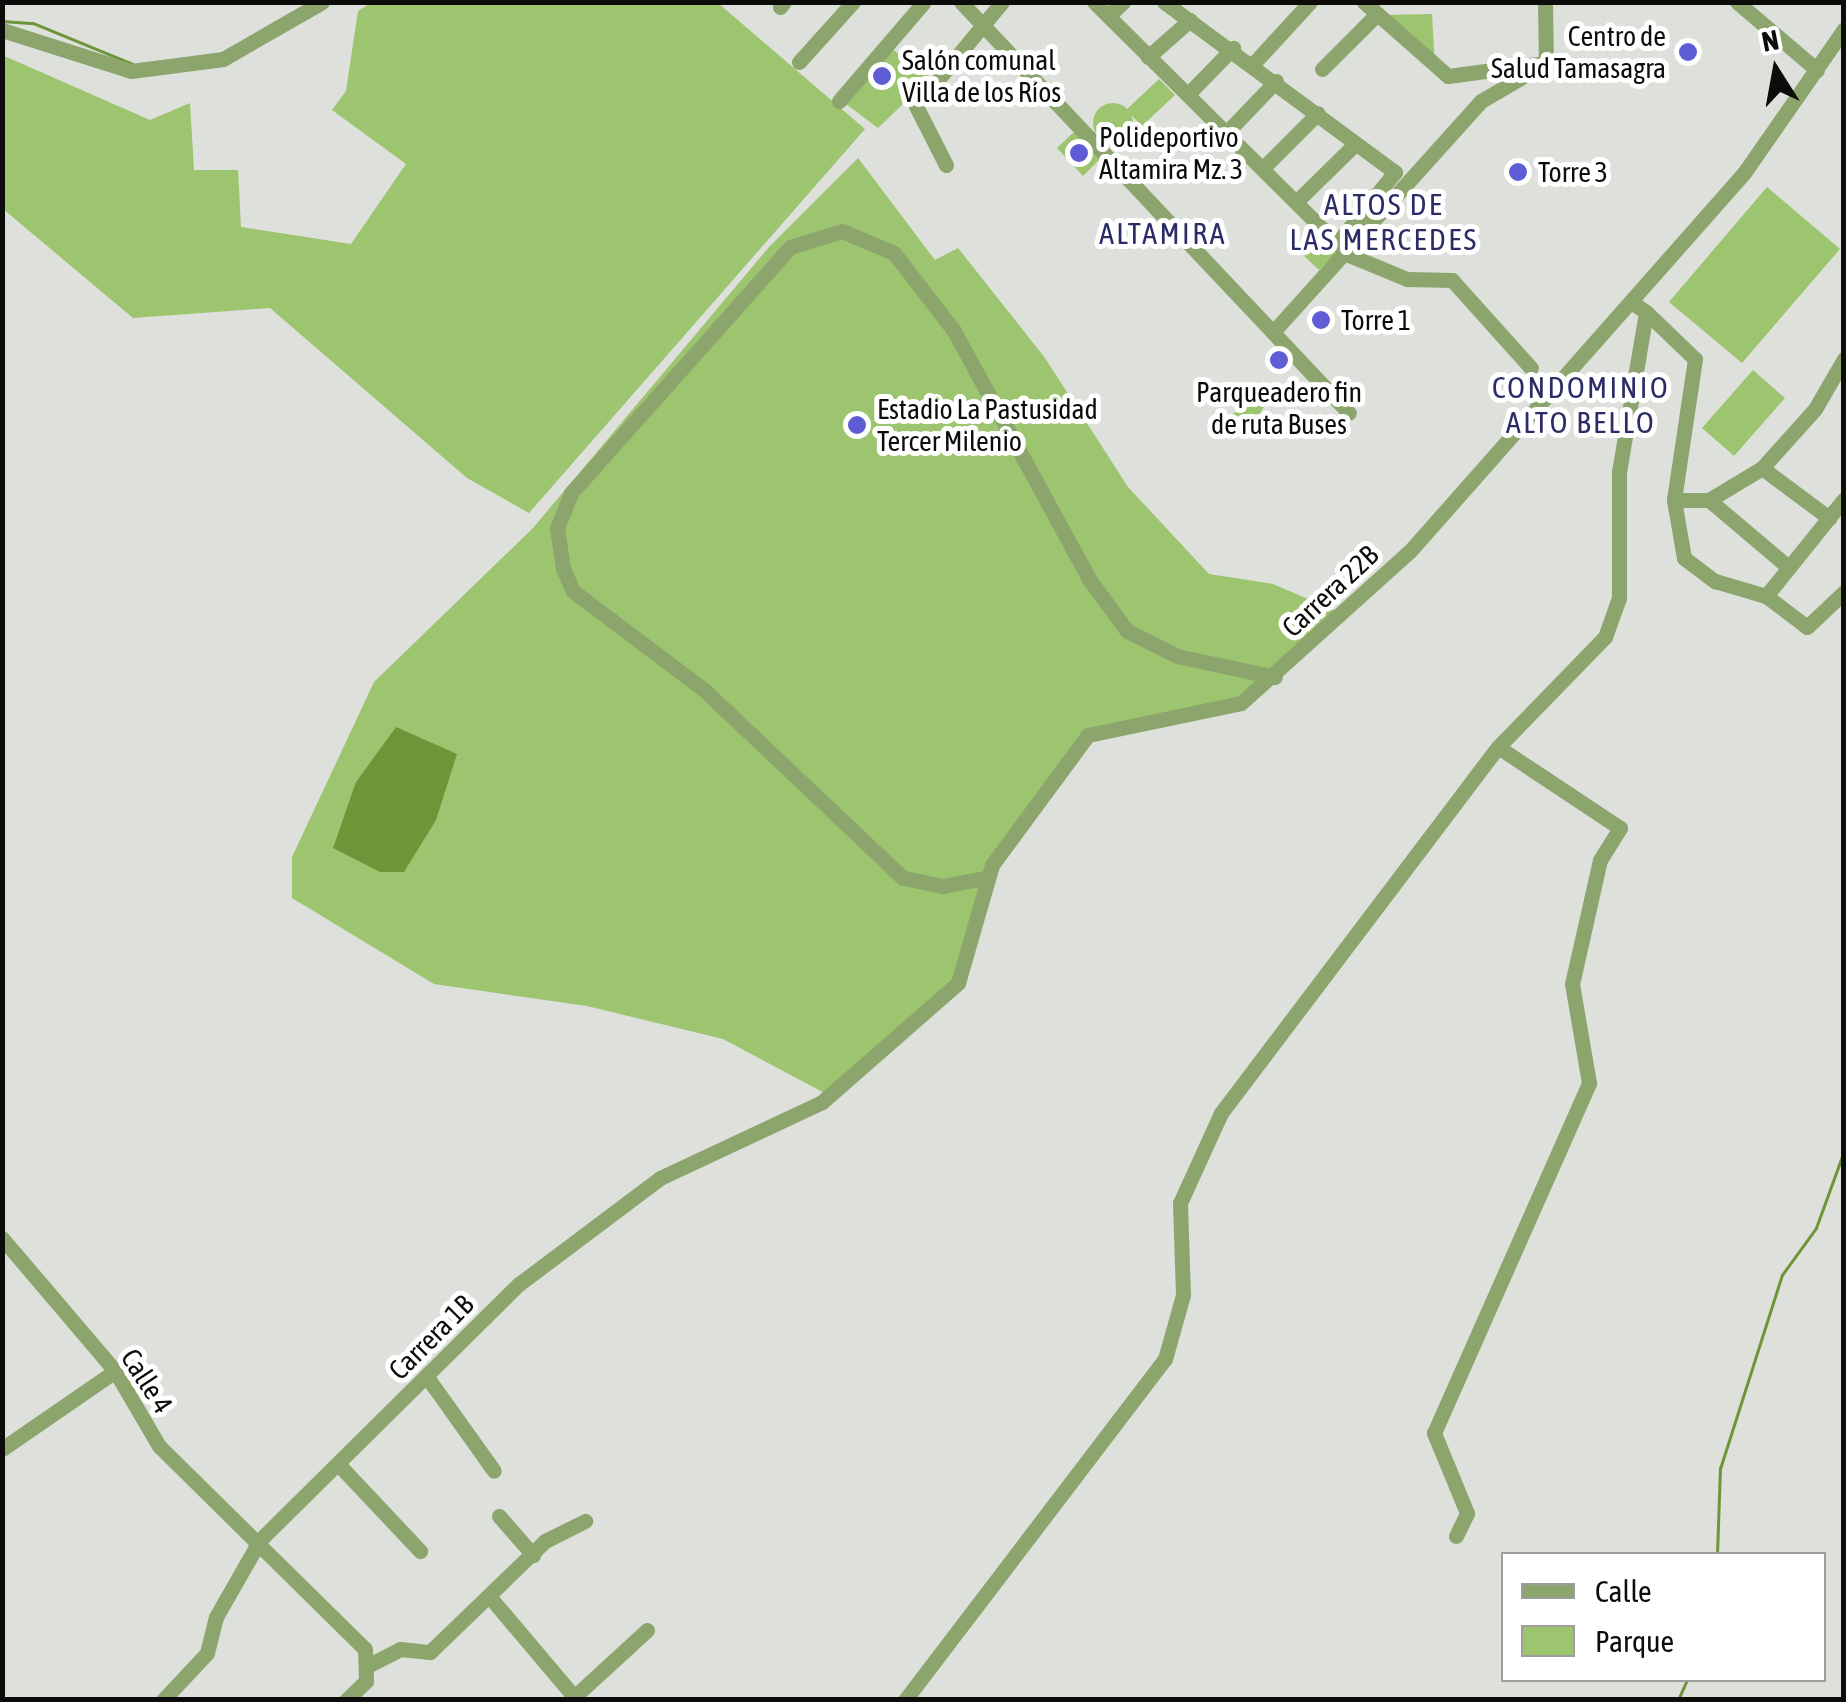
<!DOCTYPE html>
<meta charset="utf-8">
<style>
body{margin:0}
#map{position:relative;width:1846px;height:1702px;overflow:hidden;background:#dee0dc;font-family:"Asap Condensed",sans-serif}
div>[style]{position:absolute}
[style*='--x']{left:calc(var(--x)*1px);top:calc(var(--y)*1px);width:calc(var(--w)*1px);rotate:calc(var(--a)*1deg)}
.green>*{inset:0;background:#9dc46f}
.round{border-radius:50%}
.water>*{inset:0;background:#6f9539}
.stream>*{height:2.5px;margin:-1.25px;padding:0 1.25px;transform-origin:1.25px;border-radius:1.25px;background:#6f9539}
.minor>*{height:15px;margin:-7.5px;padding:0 7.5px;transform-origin:7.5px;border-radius:7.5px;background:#8ba56c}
.dots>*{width:28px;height:28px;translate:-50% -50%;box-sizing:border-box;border:5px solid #fff;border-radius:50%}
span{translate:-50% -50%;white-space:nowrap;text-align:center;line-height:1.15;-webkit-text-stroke:10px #fff;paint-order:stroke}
.poi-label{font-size:28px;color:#0c0c0b}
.right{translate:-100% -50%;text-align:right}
.left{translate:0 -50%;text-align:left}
.street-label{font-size:28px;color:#0c0c0b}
.neighbourhood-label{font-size:30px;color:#2b2c66;letter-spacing:2.5px}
.frame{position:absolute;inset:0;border:5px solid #0c0c0b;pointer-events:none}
.legend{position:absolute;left:1501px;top:1552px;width:325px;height:130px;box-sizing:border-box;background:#fff;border:2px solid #9e9e9d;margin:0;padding:12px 18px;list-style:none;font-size:30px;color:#0c0c0b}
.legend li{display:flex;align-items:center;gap:20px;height:50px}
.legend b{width:50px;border:2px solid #9e9e9d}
.north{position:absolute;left:1726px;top:20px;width:100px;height:100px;-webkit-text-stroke:8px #fff;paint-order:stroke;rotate:349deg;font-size:28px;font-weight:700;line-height:40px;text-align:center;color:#0c0c0b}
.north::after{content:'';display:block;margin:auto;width:35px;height:45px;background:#0c0c0b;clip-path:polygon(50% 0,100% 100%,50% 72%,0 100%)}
</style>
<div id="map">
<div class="green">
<i style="clip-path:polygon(371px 3px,718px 3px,865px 129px,529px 513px,467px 478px,270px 308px,133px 318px,3px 209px,2px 55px,150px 120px,190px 103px,194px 170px,238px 170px,241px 227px,351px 244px,406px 164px,332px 110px,346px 91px,358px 11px)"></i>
<i style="clip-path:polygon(1432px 14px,1435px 66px,1381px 15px)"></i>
<i style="clip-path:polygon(890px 47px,930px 78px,878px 128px,842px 101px)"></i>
<i style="clip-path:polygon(1159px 79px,1175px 95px,1142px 126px,1126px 110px)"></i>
<i class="round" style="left:1093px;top:103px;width:40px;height:40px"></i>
<i style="clip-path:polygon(1075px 131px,1101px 158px,1083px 176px,1057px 148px)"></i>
<i style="clip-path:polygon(858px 158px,935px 260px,958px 248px,1045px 358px,1128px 487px,1209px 574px,1273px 584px,1343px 614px,1241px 703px,1088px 735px,992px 865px,966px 967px,830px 1096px,723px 1039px,587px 1006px,434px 984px,292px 898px,292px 857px,374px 682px,533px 528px,769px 247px)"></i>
<i style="clip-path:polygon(1767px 187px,1840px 249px,1742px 363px,1669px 302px)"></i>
<i style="clip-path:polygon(1325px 235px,1340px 249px,1319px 270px,1304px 256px)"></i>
<i style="clip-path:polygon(1753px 370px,1785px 398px,1734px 456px,1702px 428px)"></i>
<i style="clip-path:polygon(1270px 397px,1248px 433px,1230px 415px)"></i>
</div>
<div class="water">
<i style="clip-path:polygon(396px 727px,457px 754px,436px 820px,404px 872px,380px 872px,333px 848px,356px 782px)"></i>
</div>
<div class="stream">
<i style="--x:2;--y:21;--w:31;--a:4"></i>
<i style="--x:33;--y:23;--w:108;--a:22.3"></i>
<i style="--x:1717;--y:1554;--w:85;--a:-88"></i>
<i style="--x:1720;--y:1469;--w:204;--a:-72.3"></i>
<i style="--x:1782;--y:1275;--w:58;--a:-54.1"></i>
<i style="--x:1816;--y:1228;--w:82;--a:-70"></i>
<i style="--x:1678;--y:1700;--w:22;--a:-66"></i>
</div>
<div class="minor">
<i style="--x:961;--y:2;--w:565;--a:46.65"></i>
<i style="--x:1094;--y:2;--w:359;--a:44.8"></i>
<i style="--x:1349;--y:255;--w:63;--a:22.5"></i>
<i style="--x:1407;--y:279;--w:45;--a:1.3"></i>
<i style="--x:1452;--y:280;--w:118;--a:48.1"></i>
<i style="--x:1164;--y:2;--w:287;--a:36.4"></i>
<i style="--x:1395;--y:172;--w:92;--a:129.2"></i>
<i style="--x:1364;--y:2;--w:112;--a:41.4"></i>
<i style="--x:1448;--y:76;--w:98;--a:-7.6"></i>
<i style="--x:1545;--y:2;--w:61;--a:89.1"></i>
<i style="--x:1737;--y:2;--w:105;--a:40.4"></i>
<i style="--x:780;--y:7;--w:6;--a:-51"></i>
<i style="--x:1108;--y:16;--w:21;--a:-43"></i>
<i style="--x:2;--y:30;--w:135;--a:17.6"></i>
<i style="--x:131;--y:71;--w:93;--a:-7.4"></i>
<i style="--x:223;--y:59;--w:114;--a:-29.9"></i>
<i style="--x:1148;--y:57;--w:56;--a:-41.4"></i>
<i style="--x:799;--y:62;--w:81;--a:-48"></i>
<i style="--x:1253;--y:64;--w:84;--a:-47.4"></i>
<i style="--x:1322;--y:69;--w:78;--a:-45"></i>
<i style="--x:1190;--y:92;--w:62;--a:-45.7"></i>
<i style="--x:839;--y:101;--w:130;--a:-49.4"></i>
<i style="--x:1229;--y:130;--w:68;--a:-46.2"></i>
<i style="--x:946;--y:165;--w:66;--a:-117"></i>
<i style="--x:916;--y:106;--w:135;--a:-50.4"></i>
<i style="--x:1264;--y:167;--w:76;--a:-45"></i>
<i style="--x:1296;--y:202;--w:83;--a:-44.5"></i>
<i style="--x:1646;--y:312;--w:68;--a:43.8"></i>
<i style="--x:1695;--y:359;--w:143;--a:98.5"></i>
<i style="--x:1674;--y:500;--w:59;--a:80.2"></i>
<i style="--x:1684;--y:558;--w:39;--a:37"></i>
<i style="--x:1715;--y:581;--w:53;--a:16.4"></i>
<i style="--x:1766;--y:596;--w:51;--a:37.1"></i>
<i style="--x:1807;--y:627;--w:51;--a:-43.4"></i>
<i style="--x:1273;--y:332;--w:311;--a:-48"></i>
<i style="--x:1481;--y:101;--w:75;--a:-30.3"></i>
<i style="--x:1762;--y:468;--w:84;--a:36.7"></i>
<i style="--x:1674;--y:500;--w:35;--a:0"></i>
<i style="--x:1709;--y:500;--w:62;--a:-31.1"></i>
<i style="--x:1762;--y:468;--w:79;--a:-48.1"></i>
<i style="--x:1815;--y:409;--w:58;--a:-59.9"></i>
<i style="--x:1709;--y:500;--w:101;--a:40.2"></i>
<i style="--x:1766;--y:596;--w:124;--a:-51.2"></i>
<i style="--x:985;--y:878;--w:44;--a:169.5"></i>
<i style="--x:942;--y:886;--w:40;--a:-168"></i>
<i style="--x:903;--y:878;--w:275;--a:-136.6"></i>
<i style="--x:703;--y:689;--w:163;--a:-143"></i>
<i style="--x:573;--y:591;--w:24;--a:-114"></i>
<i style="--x:563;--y:569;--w:41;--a:-98.3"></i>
<i style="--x:557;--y:528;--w:38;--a:-68"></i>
<i style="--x:571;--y:493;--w:329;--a:-48.3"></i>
<i style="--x:790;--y:247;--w:54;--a:-17.1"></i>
<i style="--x:842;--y:231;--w:56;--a:22.9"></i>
<i style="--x:894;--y:253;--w:98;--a:52.4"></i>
<i style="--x:954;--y:331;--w:282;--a:61.4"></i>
<i style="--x:1089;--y:579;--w:64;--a:53.8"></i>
<i style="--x:1127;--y:631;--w:56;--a:26.6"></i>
<i style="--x:1177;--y:656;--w:100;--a:12.1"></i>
<i style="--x:2;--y:1238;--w:175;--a:49.6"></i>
<i style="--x:115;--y:1371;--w:87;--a:59.6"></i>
<i style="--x:159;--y:1446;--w:289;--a:44.6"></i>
<i style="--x:365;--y:1649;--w:32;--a:88"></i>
<i style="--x:366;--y:1681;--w:28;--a:136"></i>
<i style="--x:427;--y:1377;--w:115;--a:54.5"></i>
<i style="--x:2;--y:1449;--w:137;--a:-34.6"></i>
<i style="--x:340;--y:1466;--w:117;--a:46.7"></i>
<i style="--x:499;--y:1516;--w:52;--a:48.9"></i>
<i style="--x:1456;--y:1536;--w:25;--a:-64"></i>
<i style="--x:1467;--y:1513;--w:87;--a:-112.4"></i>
<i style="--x:1434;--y:1433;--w:383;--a:-66.1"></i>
<i style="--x:1589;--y:1083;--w:100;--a:-99.7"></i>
<i style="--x:1572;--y:984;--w:127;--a:-77.3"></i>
<i style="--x:1600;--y:860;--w:38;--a:-58"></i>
<i style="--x:1620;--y:828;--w:146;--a:-146.4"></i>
<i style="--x:489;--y:1596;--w:136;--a:49.8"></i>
<i style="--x:371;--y:1664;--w:33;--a:-27"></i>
<i style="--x:400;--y:1649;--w:30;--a:6"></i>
<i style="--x:430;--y:1652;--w:160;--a:-44"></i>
<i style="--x:545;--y:1541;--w:45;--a:-26.6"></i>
<i style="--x:574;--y:1697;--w:99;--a:-42.5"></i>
<i style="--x:163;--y:1700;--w:64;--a:-46.9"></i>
<i style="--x:207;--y:1653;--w:37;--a:-76"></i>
<i style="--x:216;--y:1617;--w:89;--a:-60.3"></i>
<i style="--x:260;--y:1540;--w:364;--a:-44.7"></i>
<i style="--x:519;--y:1284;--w:176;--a:-36.9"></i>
<i style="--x:660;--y:1178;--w:179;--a:-25.1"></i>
<i style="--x:822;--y:1102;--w:181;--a:-41.2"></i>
<i style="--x:958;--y:983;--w:123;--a:-73.9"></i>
<i style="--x:992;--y:865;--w:162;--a:-53.6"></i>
<i style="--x:1088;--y:735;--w:156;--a:-11.8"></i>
<i style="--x:1241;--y:703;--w:227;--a:-42"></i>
<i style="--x:1410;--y:551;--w:504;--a:-48.54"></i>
<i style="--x:1744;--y:173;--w:175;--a:-55.2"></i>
<i style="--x:905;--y:1700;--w:429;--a:-52.7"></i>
<i style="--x:1165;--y:1359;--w:66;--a:-74.3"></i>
<i style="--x:1183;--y:1295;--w:92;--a:-91.9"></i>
<i style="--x:1180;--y:1203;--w:99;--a:-65.5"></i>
<i style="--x:1221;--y:1113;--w:459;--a:-52.9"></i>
<i style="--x:1498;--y:747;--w:153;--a:-45.8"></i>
<i style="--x:1605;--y:637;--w:41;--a:-70.3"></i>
<i style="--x:1619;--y:598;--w:126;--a:-90"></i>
<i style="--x:1619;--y:472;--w:162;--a:-80.4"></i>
<i style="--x:1646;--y:312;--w:18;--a:-146"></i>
</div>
<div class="dots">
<i style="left:1688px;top:52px;background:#5e5dd5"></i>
<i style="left:882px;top:76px;background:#5e5dd5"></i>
<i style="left:1079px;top:153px;background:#5e5dd5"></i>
<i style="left:1518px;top:172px;background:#5e5dd5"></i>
<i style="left:1321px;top:320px;background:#5e5dd5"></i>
<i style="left:1279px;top:360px;background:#5e5dd5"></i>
<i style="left:857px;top:425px;background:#5e5dd5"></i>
</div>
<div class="poi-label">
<span class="right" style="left:1666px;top:52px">Centro de<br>Salud Tamasagra</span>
<span class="left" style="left:902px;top:76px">Salón comunal<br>Villa de los Ríos</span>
<span class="left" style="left:1099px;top:153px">Polideportivo<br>Altamira Mz. 3</span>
<span class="left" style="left:1538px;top:172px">Torre 3</span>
<span class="left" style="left:1341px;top:320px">Torre 1</span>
<span style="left:1279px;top:408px">Parqueadero fin<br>de ruta Buses</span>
<span class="left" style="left:877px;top:425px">Estadio La Pastusidad<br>Tercer Milenio</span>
</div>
<div class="street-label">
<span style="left:1330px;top:591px;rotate:-43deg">Carrera 22B</span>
<span style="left:431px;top:1337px;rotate:-45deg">Carrera 1B</span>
<span style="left:147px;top:1381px;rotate:57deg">Calle 4</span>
</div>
<div class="neighbourhood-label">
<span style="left:1384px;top:221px">ALTOS DE<br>LAS MERCEDES</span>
<span style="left:1163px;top:233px">ALTAMIRA</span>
<span style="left:1581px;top:404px">CONDOMINIO<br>ALTO BELLO</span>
</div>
<div class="frame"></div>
<ul class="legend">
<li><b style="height:12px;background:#8ba56c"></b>Calle</li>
<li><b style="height:28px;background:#9dc46f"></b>Parque</li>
</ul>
<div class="north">N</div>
</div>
